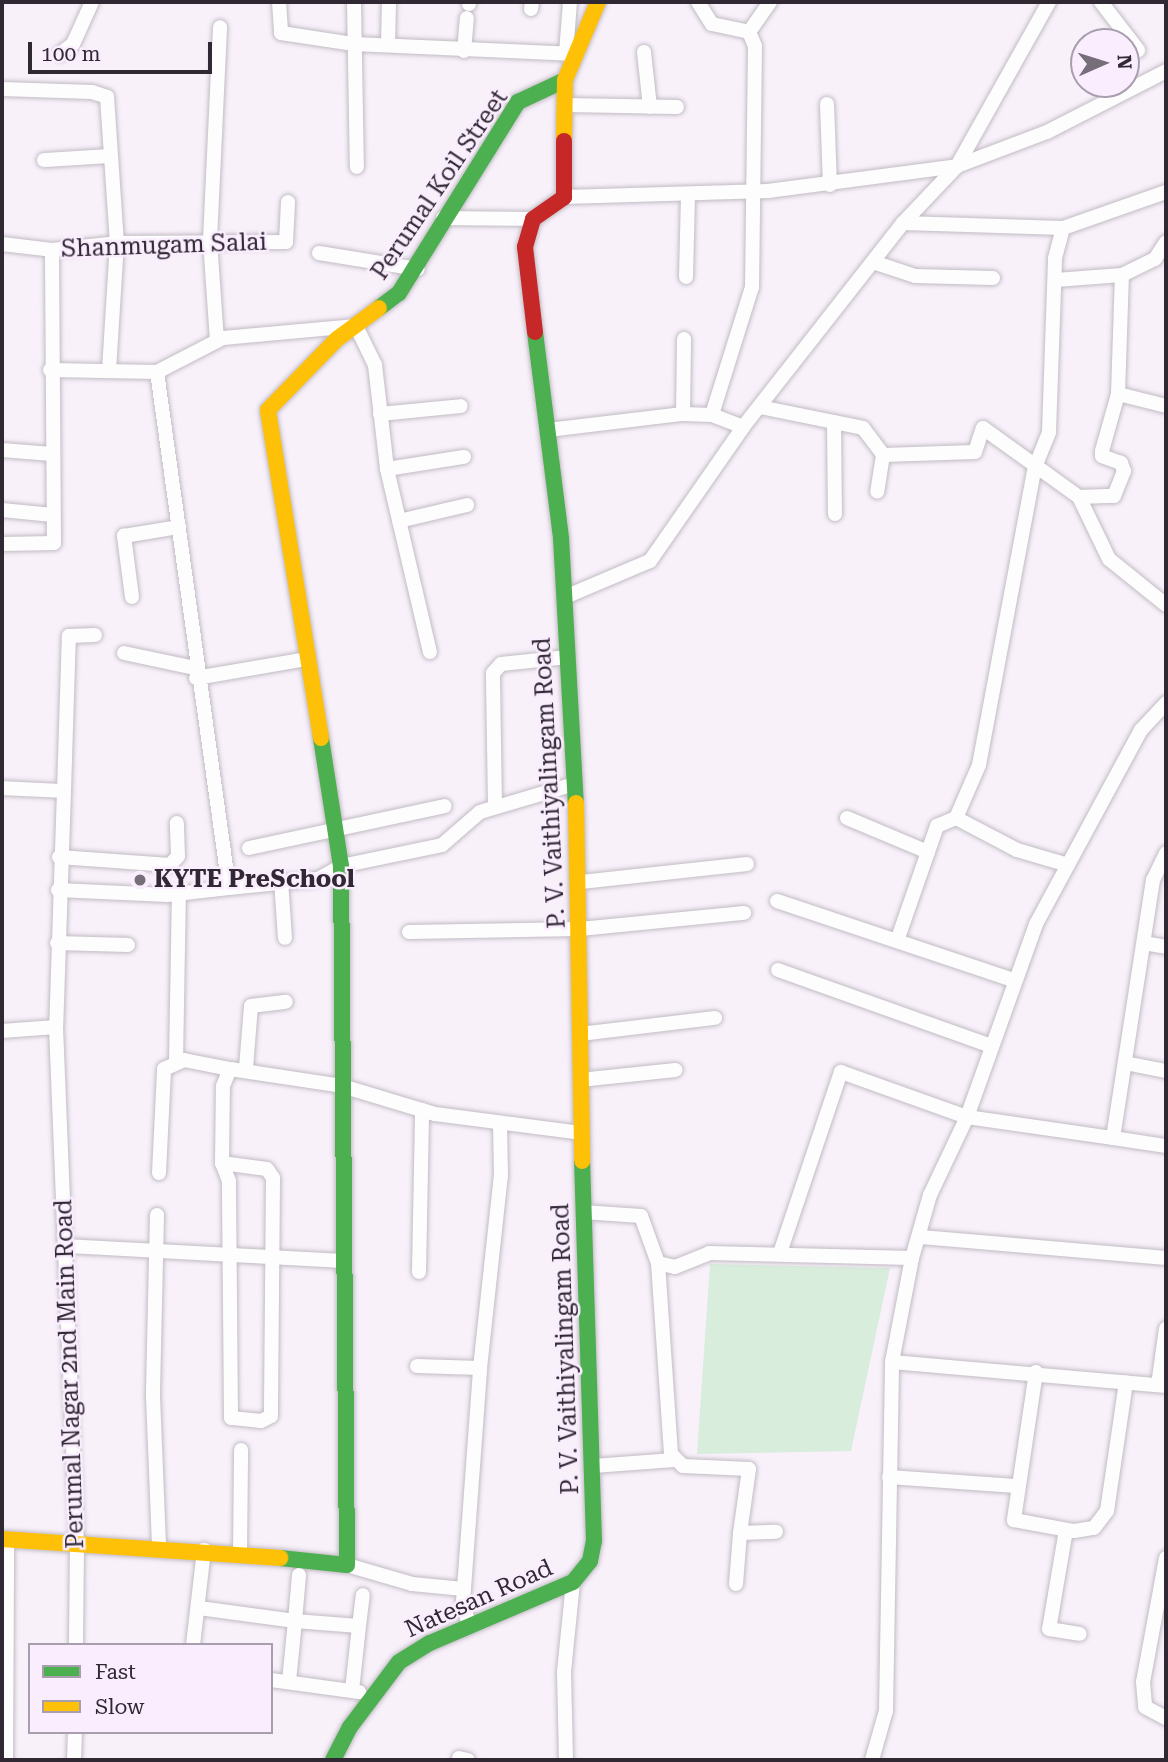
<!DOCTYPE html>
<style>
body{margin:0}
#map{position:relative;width:1168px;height:1762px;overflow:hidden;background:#f8f1fa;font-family:"Roboto Serif",serif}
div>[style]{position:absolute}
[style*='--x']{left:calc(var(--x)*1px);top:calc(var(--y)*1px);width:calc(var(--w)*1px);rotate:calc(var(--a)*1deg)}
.green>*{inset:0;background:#d8eddc}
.roads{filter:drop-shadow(0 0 2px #c2bbc4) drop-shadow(0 0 2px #c2bbc4)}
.street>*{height:14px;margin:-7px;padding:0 7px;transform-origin:7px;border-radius:7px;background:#fefdfe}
.fast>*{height:16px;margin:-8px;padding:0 8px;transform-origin:8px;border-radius:8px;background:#4caf50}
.slow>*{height:16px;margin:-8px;padding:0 8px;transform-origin:8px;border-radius:8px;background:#ffc107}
.jam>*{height:16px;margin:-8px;padding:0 8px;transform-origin:8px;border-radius:8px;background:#c62828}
.dots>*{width:19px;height:19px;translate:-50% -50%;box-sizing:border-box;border:4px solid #f9edfe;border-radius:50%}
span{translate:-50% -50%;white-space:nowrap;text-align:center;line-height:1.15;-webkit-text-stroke:5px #f9edfe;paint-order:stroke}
.street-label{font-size:24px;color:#302833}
.poi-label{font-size:24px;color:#302833;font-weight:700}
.left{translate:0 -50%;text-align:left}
.frame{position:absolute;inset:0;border:4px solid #302833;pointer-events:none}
.legend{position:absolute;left:28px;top:1643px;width:245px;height:91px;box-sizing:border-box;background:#f9edfe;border:2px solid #a99ead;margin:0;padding:9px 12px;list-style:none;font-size:21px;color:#302833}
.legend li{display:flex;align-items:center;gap:14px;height:35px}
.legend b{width:35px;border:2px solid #a99ead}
.north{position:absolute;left:1070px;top:28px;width:70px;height:70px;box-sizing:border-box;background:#f9edfe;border:2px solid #a99ead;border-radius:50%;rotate:87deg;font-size:19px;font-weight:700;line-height:28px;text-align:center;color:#302833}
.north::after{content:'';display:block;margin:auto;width:24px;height:32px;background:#766e79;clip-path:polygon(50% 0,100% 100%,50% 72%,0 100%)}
.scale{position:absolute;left:28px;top:42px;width:184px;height:32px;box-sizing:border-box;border:4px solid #302833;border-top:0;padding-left:9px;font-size:21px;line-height:24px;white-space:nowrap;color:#302833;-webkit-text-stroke:5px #f9edfe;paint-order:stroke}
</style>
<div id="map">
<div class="green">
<i style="clip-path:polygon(710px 1264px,890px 1268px,851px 1451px,697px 1454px)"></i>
</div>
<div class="roads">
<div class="street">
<i style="--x:279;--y:2;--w:31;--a:86"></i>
<i style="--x:281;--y:33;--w:74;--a:8.6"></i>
<i style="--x:354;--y:44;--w:222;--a:2.6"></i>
<i style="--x:354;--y:2;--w:165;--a:89"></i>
<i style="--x:698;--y:2;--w:26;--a:58"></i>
<i style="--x:712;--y:24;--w:38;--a:12"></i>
<i style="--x:749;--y:32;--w:15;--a:67"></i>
<i style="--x:755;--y:46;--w:241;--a:90.7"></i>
<i style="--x:752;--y:287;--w:134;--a:107.4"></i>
<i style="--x:1101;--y:2;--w:61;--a:52.4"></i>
<i style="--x:469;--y:4;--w:2;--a:-90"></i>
<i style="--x:531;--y:9;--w:7;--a:-82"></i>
<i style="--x:749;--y:32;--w:37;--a:-55"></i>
<i style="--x:388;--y:45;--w:43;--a:-88.7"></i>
<i style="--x:464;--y:51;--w:33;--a:-85"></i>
<i style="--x:644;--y:52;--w:55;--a:83.8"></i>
<i style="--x:566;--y:53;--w:51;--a:-85.5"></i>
<i style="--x:60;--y:54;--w:16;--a:-38"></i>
<i style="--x:73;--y:44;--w:46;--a:-65.7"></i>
<i style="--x:2;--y:89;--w:90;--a:1.9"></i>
<i style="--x:92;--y:92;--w:16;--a:18"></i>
<i style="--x:107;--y:97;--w:146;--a:86.1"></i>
<i style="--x:117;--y:243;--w:128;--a:93.6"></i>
<i style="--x:827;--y:104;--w:81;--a:87.9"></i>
<i style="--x:565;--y:105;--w:112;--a:1"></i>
<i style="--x:44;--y:160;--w:67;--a:-3.4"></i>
<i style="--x:564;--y:197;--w:204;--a:-1.7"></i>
<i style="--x:768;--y:191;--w:191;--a:-7.5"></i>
<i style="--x:957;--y:166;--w:96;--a:-20.7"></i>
<i style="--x:1047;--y:132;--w:134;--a:-27.1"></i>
<i style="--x:443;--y:218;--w:90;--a:0.6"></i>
<i style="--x:903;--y:223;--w:160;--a:1.8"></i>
<i style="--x:2;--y:244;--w:50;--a:6.8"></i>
<i style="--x:52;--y:250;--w:65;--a:-6.1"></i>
<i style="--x:117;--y:243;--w:169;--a:-0.3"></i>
<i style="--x:286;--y:242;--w:40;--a:-87.1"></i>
<i style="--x:319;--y:253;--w:100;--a:9.2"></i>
<i style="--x:873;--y:262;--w:44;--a:18.4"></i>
<i style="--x:915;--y:276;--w:78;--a:1.5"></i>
<i style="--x:686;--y:277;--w:83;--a:-88.6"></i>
<i style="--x:1056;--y:280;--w:66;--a:-4.3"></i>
<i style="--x:1122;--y:275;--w:37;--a:-26"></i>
<i style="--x:1155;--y:259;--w:20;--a:-57"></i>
<i style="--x:217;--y:341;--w:101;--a:-94"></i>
<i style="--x:210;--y:240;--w:213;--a:-87.3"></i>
<i style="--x:50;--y:370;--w:107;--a:1.1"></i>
<i style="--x:157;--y:372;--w:74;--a:-27.3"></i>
<i style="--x:223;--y:338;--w:134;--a:-5.2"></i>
<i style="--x:356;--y:326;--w:43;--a:64"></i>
<i style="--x:375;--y:365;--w:105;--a:83.4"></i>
<i style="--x:387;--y:469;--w:188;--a:76.8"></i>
<i style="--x:157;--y:372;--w:521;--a:82.06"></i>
<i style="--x:229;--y:888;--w:89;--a:-5.8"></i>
<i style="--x:318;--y:879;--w:26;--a:-29"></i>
<i style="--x:341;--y:866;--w:103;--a:-11.7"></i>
<i style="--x:442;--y:845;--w:50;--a:-41"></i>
<i style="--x:480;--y:812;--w:95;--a:-16.5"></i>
<i style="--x:1118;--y:394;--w:49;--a:14"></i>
<i style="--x:760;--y:407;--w:105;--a:11.5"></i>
<i style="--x:863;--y:428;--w:34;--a:53"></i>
<i style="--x:883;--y:455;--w:37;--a:99"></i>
<i style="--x:380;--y:414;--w:81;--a:-5.6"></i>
<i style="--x:683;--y:414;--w:75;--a:-89.2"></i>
<i style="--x:834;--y:422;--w:92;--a:89.4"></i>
<i style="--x:548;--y:430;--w:136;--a:-6.8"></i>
<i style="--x:683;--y:414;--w:29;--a:2"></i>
<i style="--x:712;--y:415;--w:33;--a:21"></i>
<i style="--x:2;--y:450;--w:50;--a:4.6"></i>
<i style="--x:883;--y:455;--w:92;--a:-1.9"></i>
<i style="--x:975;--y:452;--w:25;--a:-72"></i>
<i style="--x:983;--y:428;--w:118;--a:35.7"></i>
<i style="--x:1079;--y:497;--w:69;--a:64.2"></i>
<i style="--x:1109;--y:559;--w:73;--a:38.9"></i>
<i style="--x:387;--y:469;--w:78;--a:-8.9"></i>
<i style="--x:1079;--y:497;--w:35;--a:-2"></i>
<i style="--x:1114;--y:496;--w:27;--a:-68"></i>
<i style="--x:1124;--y:471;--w:9;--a:-111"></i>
<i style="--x:1121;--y:463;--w:20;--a:-160"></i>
<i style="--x:1102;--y:456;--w:5;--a:-90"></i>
<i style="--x:1102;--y:451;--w:59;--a:-74.3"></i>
<i style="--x:1118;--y:394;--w:119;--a:-88.1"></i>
<i style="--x:2;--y:510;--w:51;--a:5.6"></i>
<i style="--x:399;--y:521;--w:70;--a:-13.2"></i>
<i style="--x:2;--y:544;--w:52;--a:-1.1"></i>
<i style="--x:54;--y:543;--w:293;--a:-90.4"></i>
<i style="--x:132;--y:597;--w:62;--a:-97.5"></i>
<i style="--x:124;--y:536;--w:56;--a:-9.3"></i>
<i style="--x:565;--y:597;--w:92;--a:-23"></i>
<i style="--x:650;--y:561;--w:163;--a:-55.2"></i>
<i style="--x:743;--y:427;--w:259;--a:-51.9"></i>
<i style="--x:903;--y:223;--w:79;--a:-46.5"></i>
<i style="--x:957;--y:166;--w:188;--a:-60.7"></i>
<i style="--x:124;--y:653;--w:73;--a:11.9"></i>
<i style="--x:196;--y:678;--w:113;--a:-9.7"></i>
<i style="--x:2;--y:788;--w:62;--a:2.8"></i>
<i style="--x:64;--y:791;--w:236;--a:91.9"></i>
<i style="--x:56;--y:1027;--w:518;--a:87.68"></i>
<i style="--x:77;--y:1545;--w:100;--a:90.6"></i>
<i style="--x:64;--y:791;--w:155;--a:-88.2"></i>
<i style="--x:69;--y:636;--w:26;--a:-2"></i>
<i style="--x:495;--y:806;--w:133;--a:-90.9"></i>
<i style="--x:493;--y:673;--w:12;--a:-48"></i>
<i style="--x:501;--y:664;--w:67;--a:-6"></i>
<i style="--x:847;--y:818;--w:88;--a:22.8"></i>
<i style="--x:249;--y:848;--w:200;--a:-12.1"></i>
<i style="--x:59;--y:857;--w:111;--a:4.1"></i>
<i style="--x:170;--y:865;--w:12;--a:-48"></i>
<i style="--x:178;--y:856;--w:33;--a:-92"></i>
<i style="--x:1068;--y:865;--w:53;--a:-163.6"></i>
<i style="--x:1017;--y:850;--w:69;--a:-152.3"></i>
<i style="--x:956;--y:818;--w:58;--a:-66.5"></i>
<i style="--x:979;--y:765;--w:303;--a:-79.4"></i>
<i style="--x:1035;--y:467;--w:38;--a:-68"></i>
<i style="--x:1049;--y:432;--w:174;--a:-88"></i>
<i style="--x:1055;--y:258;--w:31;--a:-75"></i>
<i style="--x:1063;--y:228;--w:109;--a:-19.3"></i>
<i style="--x:281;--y:880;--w:58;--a:86.1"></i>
<i style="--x:581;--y:882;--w:167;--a:-6.2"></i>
<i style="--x:58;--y:890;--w:109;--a:2.6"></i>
<i style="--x:167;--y:895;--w:62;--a:-6.4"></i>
<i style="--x:777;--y:901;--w:249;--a:18.5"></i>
<i style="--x:409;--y:932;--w:171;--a:-1"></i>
<i style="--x:580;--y:929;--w:165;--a:-5.6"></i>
<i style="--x:898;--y:938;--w:119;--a:-70.8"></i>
<i style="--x:937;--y:826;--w:21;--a:-23"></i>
<i style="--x:57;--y:943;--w:71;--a:1.6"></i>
<i style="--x:1144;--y:943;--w:22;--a:10"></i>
<i style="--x:778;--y:970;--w:226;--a:19.6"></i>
<i style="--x:2;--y:1031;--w:54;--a:-4.2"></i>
<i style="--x:580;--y:1034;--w:136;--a:-6.8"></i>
<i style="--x:176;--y:1061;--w:167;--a:-89"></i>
<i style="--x:1125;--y:1063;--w:42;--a:11"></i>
<i style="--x:246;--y:1068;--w:62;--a:-85.4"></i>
<i style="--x:251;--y:1006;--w:35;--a:-7"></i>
<i style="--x:580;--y:1080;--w:96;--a:-6"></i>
<i style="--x:1113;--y:1138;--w:54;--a:8.6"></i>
<i style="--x:222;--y:1163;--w:45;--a:7.6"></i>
<i style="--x:267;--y:1169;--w:11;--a:56"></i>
<i style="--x:273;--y:1178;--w:238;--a:90.5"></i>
<i style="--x:271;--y:1416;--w:11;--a:153"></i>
<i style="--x:261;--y:1421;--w:30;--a:-174"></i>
<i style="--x:231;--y:1418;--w:237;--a:-90.5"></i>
<i style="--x:229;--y:1181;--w:19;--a:-111"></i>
<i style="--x:222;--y:1163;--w:77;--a:-89.3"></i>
<i style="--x:223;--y:1086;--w:18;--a:-68"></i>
<i style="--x:230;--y:1069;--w:113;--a:8.6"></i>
<i style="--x:342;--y:1086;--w:97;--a:16.8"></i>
<i style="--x:435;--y:1114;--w:147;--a:7.4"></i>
<i style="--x:159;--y:1173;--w:104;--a:-87.2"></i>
<i style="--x:164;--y:1069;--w:22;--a:-24"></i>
<i style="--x:184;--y:1060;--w:47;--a:11.1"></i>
<i style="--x:583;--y:1212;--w:58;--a:3.9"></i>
<i style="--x:641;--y:1216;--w:50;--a:70.1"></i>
<i style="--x:658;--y:1263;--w:17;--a:13"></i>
<i style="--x:675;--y:1267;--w:37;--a:-22"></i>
<i style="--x:709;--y:1253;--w:203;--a:1.4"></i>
<i style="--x:157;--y:1215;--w:181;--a:91.3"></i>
<i style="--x:153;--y:1396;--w:150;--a:87.7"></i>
<i style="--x:921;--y:1237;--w:246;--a:4.9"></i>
<i style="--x:67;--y:1246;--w:274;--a:3.1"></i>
<i style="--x:780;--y:1253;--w:191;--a:-71.4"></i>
<i style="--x:841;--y:1072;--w:134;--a:19.7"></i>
<i style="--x:967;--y:1117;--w:148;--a:8.2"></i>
<i style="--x:1113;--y:1138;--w:261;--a:-81.2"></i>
<i style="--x:1153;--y:880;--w:30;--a:-64"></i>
<i style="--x:658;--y:1263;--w:191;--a:86.1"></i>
<i style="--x:671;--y:1454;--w:17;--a:45"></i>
<i style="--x:683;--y:1466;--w:66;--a:2.6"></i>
<i style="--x:749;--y:1469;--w:65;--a:98"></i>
<i style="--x:419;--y:1272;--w:162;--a:-88.9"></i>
<i style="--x:892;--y:1362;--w:275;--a:5"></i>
<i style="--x:417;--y:1366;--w:63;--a:1.8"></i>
<i style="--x:480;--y:1368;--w:193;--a:-83.8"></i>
<i style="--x:501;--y:1176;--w:53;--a:-91.1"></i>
<i style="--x:1036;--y:1372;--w:150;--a:98.5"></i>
<i style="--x:1014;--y:1520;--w:61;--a:10.4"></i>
<i style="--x:1074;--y:1531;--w:20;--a:-9"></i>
<i style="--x:1094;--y:1528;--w:21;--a:-53"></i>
<i style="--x:1107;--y:1511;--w:130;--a:-81.6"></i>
<i style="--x:1158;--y:1385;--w:57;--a:-81.9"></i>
<i style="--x:593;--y:1466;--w:81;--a:-4.2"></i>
<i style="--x:889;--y:1477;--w:127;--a:4.1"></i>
<i style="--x:1066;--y:1530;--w:100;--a:99.7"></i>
<i style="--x:1049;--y:1629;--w:31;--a:9"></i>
<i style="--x:240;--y:1554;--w:104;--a:-89.4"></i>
<i style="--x:1166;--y:1558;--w:126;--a:100.5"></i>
<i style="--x:1143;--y:1682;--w:25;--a:85"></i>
<i style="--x:1145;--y:1707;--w:24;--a:28"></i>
<i style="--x:347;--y:1565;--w:68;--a:16.3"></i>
<i style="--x:412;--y:1584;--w:52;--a:5.5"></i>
<i style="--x:299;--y:1575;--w:46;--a:95"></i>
<i style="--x:295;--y:1621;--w:64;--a:4.5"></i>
<i style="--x:359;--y:1626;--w:64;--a:96.2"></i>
<i style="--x:736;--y:1584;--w:51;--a:-85.5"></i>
<i style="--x:740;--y:1533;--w:36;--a:-2"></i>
<i style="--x:199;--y:1608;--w:97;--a:7.7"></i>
<i style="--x:295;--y:1621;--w:60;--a:95.7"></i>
<i style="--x:359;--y:1626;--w:31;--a:-83"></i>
<i style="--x:469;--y:1626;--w:25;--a:-104"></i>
<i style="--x:463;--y:1602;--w:235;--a:-85.8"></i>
<i style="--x:193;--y:1645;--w:96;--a:-83.4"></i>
<i style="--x:271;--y:1680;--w:89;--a:7.8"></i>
<i style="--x:459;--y:1758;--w:9;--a:13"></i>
<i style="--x:6;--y:1760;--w:220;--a:-89.7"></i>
<i style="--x:74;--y:1760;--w:28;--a:-88"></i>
<i style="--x:566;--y:1760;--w:88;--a:-91.3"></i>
<i style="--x:564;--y:1672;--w:90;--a:-84.3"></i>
<i style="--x:872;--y:1760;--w:51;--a:-74.1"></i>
<i style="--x:886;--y:1711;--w:349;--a:-89"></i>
<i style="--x:892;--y:1362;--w:106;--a:-79.1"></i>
<i style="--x:912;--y:1258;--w:66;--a:-74.1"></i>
<i style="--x:930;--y:1195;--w:86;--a:-64.6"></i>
<i style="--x:967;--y:1117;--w:205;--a:-70.3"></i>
<i style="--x:1036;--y:924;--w:221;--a:-61.6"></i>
<i style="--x:1141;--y:730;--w:37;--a:-47"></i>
</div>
<div class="fast">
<i style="--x:379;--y:308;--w:25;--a:-37"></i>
<i style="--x:399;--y:293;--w:225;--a:-58.1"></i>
<i style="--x:518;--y:102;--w:52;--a:-25.1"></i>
<i style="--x:535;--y:332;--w:208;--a:82.8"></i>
<i style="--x:561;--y:538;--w:265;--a:86.8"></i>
<i style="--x:280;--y:1558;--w:67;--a:6"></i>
<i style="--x:347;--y:1565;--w:699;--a:-90.49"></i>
<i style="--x:341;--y:866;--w:130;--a:-98.9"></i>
<i style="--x:333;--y:1760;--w:37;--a:-63"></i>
<i style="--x:350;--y:1727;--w:81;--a:-53"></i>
<i style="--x:399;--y:1662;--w:36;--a:-32"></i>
<i style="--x:430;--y:1643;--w:155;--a:-23.1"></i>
<i style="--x:573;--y:1582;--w:27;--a:-51"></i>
<i style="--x:590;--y:1561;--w:20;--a:-79"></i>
<i style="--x:594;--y:1541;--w:380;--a:-91.8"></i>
</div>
<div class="slow">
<i style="--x:564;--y:141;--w:61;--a:-89.1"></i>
<i style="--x:565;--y:80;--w:85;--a:-67.1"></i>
<i style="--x:321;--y:738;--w:332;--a:-99.2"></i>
<i style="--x:268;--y:410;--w:99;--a:-45.8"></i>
<i style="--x:337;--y:339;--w:52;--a:-36.4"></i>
<i style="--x:576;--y:803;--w:358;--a:89"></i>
<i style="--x:2;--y:1539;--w:279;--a:3.9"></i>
</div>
<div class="jam">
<i style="--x:535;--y:332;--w:86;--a:-96.7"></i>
<i style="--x:525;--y:247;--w:29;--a:-74"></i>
<i style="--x:533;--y:219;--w:38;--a:-35"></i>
<i style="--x:564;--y:197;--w:56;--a:-90"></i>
</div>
</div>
<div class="dots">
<i style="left:140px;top:880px;background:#766e79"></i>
</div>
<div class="street-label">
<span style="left:440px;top:185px;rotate:-56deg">Perumal Koil Street</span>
<span style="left:164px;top:246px;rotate:-2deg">Shanmugam Salai</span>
<span style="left:550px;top:783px;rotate:-93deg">P. V. Vaithiyalingam Road</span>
<span style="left:566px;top:1349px;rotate:-92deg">P. V. Vaithiyalingam Road</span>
<span style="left:70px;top:1374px;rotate:-92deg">Perumal Nagar 2nd Main Road</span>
<span style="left:479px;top:1599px;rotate:-24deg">Natesan Road</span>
</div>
<div class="poi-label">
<span class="left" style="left:154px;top:880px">KYTE PreSchool</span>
</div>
<div class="frame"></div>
<ul class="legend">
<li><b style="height:9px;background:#4caf50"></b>Fast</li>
<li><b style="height:9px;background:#ffc107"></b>Slow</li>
</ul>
<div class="north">N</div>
<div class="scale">100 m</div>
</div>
